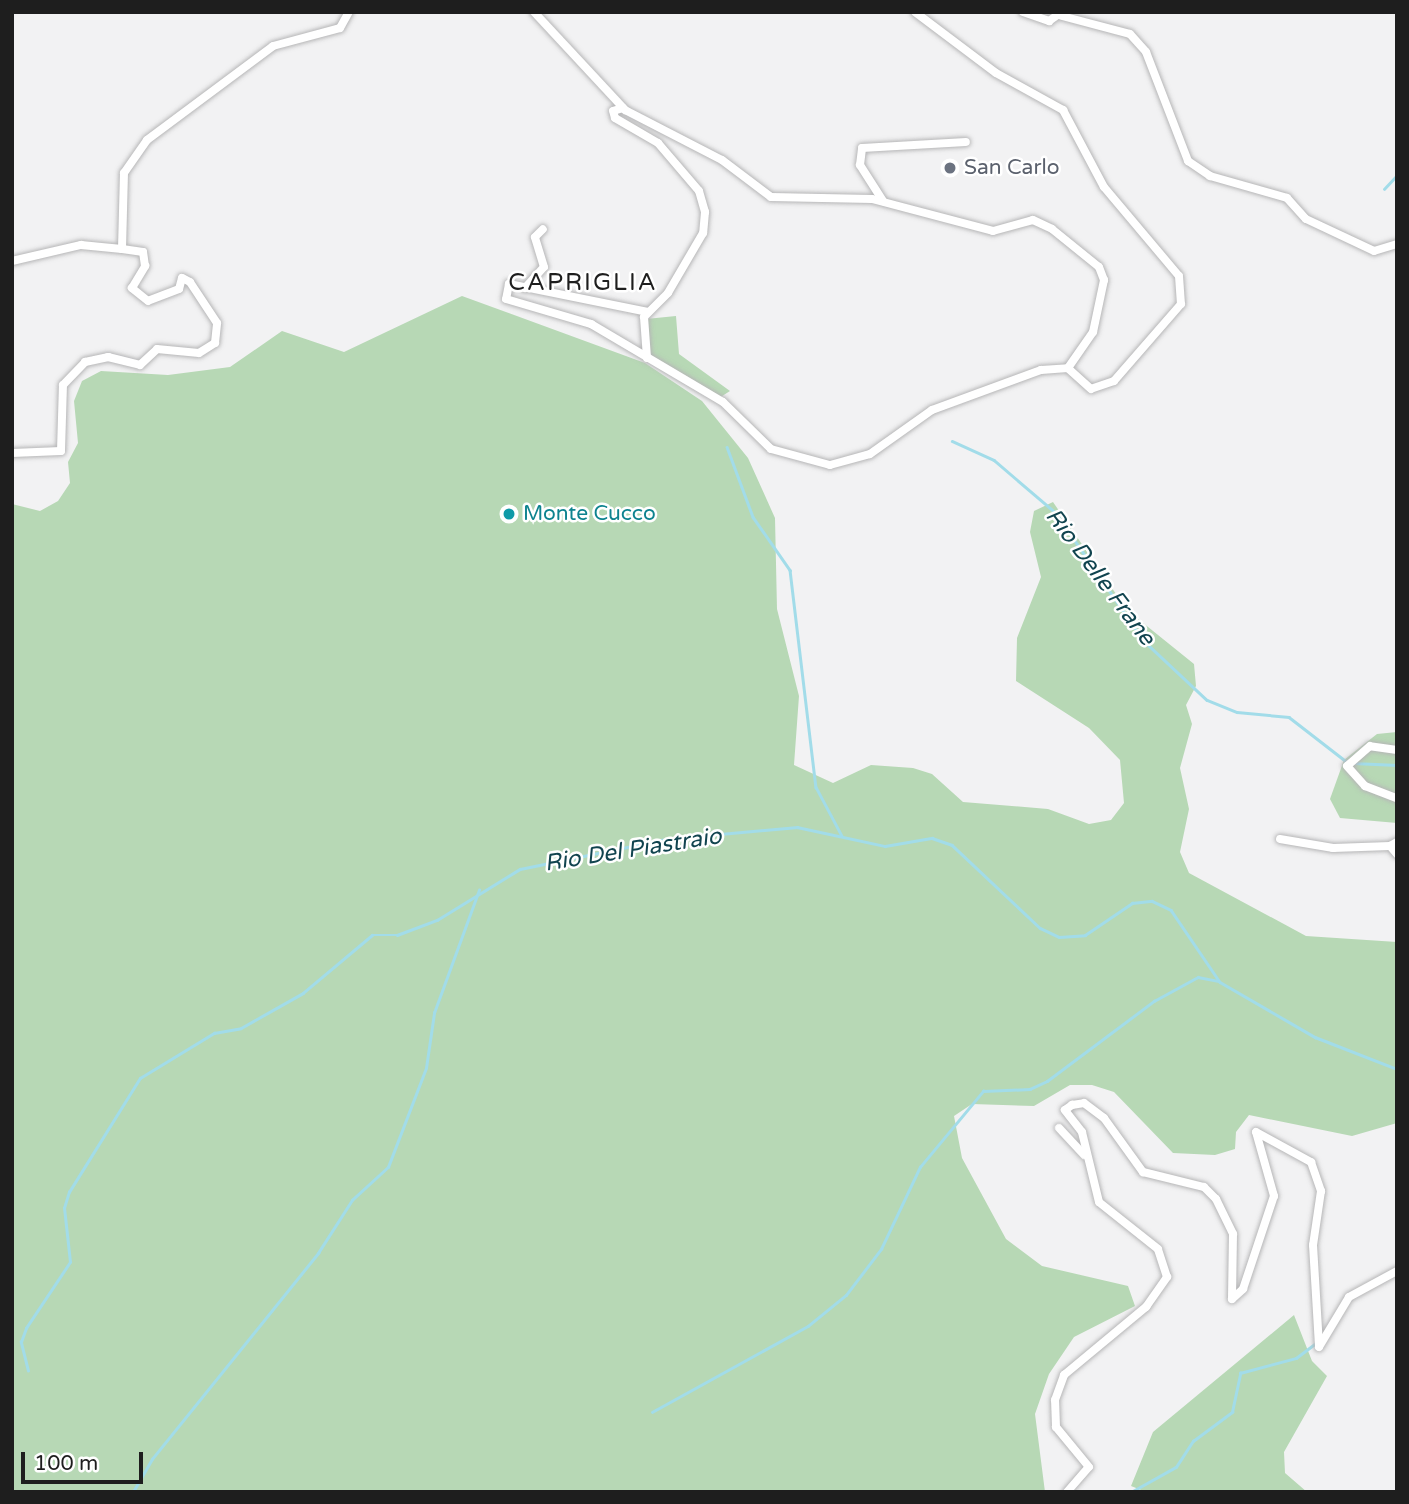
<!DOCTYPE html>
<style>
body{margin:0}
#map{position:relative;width:1409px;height:1504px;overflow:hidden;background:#f2f2f3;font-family:"Varela Round",sans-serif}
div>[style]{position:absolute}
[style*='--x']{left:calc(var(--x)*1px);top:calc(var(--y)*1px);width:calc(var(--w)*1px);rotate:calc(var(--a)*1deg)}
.green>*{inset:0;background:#b7d8b5}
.stream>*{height:2.5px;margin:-1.25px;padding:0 1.25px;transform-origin:1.25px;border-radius:1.25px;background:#a2dce9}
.roads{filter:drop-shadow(0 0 2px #b6b6b7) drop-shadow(0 0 2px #b6b6b7)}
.minor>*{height:8px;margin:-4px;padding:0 4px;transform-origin:4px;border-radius:4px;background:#fff}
.dots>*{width:19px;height:19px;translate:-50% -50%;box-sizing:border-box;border:4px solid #fff;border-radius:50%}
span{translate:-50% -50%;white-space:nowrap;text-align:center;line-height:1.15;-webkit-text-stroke:5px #fff;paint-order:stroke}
.worship-label{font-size:21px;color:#5b616d}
.left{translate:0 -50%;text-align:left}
.culture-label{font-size:21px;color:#0d838f}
.water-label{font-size:23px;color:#11444f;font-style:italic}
.quarter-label{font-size:24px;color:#1e1e1e;letter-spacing:2px}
.frame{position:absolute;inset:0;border:14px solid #1e1e1e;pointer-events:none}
.scale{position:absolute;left:21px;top:1452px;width:122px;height:32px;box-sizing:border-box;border:4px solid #1e1e1e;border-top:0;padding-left:9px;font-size:21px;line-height:24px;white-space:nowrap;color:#1e1e1e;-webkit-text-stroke:5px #fff;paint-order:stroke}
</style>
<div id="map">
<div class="green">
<i style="clip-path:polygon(462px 296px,645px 363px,702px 401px,748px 458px,775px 518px,777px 609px,799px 696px,794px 765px,833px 783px,871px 765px,913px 768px,932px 774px,963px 802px,1048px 809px,1089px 824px,1111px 820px,1124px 803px,1120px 760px,1089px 728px,1016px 681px,1017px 638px,1041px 577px,1030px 532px,1034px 511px,1053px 502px,1127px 610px,1194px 664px,1196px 686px,1186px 705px,1192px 724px,1180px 768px,1189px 809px,1180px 852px,1189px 873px,1306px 936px,1397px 942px,1397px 1123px,1352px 1136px,1249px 1115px,1236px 1132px,1235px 1149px,1215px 1155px,1173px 1153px,1114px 1092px,1092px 1085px,1070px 1085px,1034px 1106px,972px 1104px,954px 1116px,962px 1158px,1006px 1239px,1042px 1266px,1128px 1286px,1135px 1306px,1074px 1337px,1049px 1374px,1035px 1414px,1045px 1492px,12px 1492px,12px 504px,40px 511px,58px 501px,70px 483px,68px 462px,78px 443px,74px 401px,82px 381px,101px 371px,168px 375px,230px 367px,282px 331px,344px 352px)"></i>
<i style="clip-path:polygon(676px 316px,679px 354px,730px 391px,719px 398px,649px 357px,646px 319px)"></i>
<i style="clip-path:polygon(1397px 732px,1397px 823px,1340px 818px,1330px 799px,1344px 760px,1377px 734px)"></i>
<i style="clip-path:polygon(1294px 1315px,1312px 1361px,1327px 1376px,1284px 1452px,1285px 1473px,1307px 1492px,1146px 1492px,1131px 1486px,1153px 1432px)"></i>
</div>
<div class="stream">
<i style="--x:1384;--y:189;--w:19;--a:-47"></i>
<i style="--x:952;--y:441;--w:46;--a:24.3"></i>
<i style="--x:994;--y:460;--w:82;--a:40.5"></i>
<i style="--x:1056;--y:513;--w:155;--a:55.5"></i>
<i style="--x:1144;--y:641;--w:86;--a:43.1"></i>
<i style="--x:1207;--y:700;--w:32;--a:22"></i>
<i style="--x:1237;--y:712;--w:52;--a:5.5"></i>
<i style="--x:1289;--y:717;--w:73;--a:37.8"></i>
<i style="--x:727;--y:447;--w:75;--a:69.6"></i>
<i style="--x:753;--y:517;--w:65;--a:55.1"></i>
<i style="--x:790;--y:570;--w:219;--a:83.2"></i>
<i style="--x:816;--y:787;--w:55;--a:62"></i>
<i style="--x:1353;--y:763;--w:44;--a:2.6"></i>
<i style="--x:28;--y:1371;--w:30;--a:-104"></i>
<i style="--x:21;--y:1342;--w:15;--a:-70"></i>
<i style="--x:26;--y:1328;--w:79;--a:-56.3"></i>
<i style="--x:70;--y:1262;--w:54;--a:-96.3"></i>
<i style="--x:64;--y:1208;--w:17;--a:-73"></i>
<i style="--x:69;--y:1192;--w:134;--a:-58.1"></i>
<i style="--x:140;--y:1078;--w:87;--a:-31.3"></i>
<i style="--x:214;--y:1033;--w:27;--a:-10"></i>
<i style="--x:241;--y:1028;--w:71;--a:-29.4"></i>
<i style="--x:303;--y:993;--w:90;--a:-40"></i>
<i style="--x:372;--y:935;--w:25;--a:0"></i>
<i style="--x:397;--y:935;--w:43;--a:-20.6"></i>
<i style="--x:437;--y:920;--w:97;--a:-31.6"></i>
<i style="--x:520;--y:869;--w:149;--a:-11.6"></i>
<i style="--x:666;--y:839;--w:132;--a:-5.2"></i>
<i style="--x:797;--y:827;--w:90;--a:12.2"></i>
<i style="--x:885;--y:846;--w:48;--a:-9.7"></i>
<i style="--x:932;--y:838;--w:21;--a:19"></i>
<i style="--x:952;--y:845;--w:121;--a:43.3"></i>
<i style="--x:1040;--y:928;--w:21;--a:25"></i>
<i style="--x:1059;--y:937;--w:26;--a:-4"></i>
<i style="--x:1085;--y:935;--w:57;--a:-34.2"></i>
<i style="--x:1132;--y:903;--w:20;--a:-6"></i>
<i style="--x:1152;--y:901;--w:21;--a:25"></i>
<i style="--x:1171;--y:910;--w:87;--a:55.8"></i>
<i style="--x:1220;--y:982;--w:110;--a:30.1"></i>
<i style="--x:1315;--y:1037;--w:88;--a:21.3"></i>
<i style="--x:652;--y:1412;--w:178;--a:-28.9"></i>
<i style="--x:808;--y:1326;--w:49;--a:-39.2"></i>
<i style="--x:846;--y:1295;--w:58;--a:-52.7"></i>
<i style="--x:881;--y:1249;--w:91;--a:-64.6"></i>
<i style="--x:920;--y:1167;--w:99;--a:-50.3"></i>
<i style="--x:983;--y:1091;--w:47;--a:-2.4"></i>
<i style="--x:1030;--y:1089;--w:19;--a:-25"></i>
<i style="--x:1047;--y:1081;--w:134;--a:-36.8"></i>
<i style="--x:1154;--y:1001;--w:50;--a:-28.6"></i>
<i style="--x:1198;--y:977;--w:21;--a:11"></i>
<i style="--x:133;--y:1492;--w:38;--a:-60"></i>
<i style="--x:152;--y:1459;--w:265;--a:-51.1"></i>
<i style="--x:318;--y:1253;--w:63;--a:-57.3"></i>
<i style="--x:352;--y:1200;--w:49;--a:-42.5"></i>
<i style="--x:388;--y:1167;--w:106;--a:-69"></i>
<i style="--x:426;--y:1068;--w:56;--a:-81.7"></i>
<i style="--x:434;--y:1013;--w:131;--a:-69.9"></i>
<i style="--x:1131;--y:1492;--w:51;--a:-29.1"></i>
<i style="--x:1176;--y:1467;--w:31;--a:-57"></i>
<i style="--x:1193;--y:1441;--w:49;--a:-36.6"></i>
<i style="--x:1232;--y:1412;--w:40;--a:-78"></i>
<i style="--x:1240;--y:1373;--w:58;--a:-15"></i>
<i style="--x:1296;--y:1358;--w:26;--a:-37"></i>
</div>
<div class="roads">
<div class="minor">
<i style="--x:534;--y:12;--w:134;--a:47.1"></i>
<i style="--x:625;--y:110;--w:109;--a:27.3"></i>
<i style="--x:722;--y:160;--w:61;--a:37.1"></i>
<i style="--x:771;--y:197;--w:101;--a:1.1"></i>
<i style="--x:872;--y:199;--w:125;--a:14.8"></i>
<i style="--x:993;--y:231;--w:41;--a:-15.4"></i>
<i style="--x:1033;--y:220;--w:21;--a:25"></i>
<i style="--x:1052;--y:229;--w:60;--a:39"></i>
<i style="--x:1099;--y:267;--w:14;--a:69"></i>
<i style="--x:1104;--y:280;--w:53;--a:101.9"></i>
<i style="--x:1093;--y:332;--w:44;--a:124.8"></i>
<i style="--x:915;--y:12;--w:101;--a:37"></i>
<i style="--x:996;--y:73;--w:77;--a:28.9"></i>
<i style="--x:1063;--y:110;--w:87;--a:62"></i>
<i style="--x:1104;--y:187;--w:116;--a:49.9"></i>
<i style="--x:1179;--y:276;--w:28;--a:86"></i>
<i style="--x:1181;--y:304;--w:102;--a:131"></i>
<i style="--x:1114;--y:381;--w:24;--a:161"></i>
<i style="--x:1091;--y:389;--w:31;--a:-138"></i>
<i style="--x:1023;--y:12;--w:28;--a:19"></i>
<i style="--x:1049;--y:21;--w:16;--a:-35"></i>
<i style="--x:1062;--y:16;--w:70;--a:14.8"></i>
<i style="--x:1130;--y:34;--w:24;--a:48"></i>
<i style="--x:1146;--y:52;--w:117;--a:68.9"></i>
<i style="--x:1188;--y:161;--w:27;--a:34"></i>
<i style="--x:1210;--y:176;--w:80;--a:15.9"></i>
<i style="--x:1287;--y:198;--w:28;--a:48"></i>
<i style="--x:1306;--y:219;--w:75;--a:25.2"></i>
<i style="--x:1374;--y:251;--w:24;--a:-17"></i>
<i style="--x:623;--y:108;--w:10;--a:163"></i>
<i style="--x:613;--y:111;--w:7;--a:74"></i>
<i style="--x:615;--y:118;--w:50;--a:30.2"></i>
<i style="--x:658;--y:143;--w:63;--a:49.5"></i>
<i style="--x:699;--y:191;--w:22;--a:74"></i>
<i style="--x:705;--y:212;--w:21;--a:95"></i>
<i style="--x:703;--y:233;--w:69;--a:120.3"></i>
<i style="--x:668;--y:293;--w:34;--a:135"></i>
<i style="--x:644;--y:317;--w:41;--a:85.8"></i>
<i style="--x:883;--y:201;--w:43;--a:-122.6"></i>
<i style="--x:860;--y:165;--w:17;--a:-83"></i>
<i style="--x:862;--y:148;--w:104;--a:-3.3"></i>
<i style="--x:12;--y:261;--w:71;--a:-13.1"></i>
<i style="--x:81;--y:245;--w:41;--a:5.6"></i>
<i style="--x:122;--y:249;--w:76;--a:-88.5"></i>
<i style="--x:124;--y:173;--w:40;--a:-55.1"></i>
<i style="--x:147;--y:140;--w:157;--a:-36.7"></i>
<i style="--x:273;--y:46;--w:69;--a:-15"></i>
<i style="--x:340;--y:28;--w:18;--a:-61"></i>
<i style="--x:525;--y:288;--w:28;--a:-48"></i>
<i style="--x:544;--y:267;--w:31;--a:-107"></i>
<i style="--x:535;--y:237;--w:11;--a:-45"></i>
<i style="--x:648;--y:312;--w:142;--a:-168.6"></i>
<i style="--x:509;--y:284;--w:15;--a:101"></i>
<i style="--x:506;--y:299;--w:89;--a:16.4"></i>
<i style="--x:591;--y:324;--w:153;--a:30.6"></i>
<i style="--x:723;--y:402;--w:67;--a:44.4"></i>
<i style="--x:771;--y:449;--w:61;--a:15.2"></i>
<i style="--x:830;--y:465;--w:41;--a:-15.4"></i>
<i style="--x:870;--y:454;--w:76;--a:-35.4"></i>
<i style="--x:932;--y:410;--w:116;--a:-20.2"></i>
<i style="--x:1041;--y:370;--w:27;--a:-4"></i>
<i style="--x:12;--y:453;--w:49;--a:-2.3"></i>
<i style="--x:61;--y:451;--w:66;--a:-88.3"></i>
<i style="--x:63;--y:385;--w:32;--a:-46"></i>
<i style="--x:85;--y:362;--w:24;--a:-12"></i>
<i style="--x:108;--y:357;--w:33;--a:14"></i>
<i style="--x:140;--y:365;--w:23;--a:-43"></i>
<i style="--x:157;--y:349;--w:42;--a:5.4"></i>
<i style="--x:199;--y:353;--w:19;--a:-32"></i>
<i style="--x:215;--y:343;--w:20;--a:-84"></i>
<i style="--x:217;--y:323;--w:49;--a:-123.4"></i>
<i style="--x:190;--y:282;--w:9;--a:-153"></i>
<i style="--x:182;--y:278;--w:11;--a:105"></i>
<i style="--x:179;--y:289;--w:33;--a:159"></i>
<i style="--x:148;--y:301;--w:21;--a:-141"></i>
<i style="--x:132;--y:288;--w:26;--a:-59"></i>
<i style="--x:145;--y:266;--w:14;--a:-98"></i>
<i style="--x:143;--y:252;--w:21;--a:-172"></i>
<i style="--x:1397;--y:750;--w:27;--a:-172"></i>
<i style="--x:1370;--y:746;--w:30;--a:139"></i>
<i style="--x:1347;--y:766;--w:27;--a:48"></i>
<i style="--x:1365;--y:786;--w:34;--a:21"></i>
<i style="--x:1280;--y:839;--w:54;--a:9.6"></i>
<i style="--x:1333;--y:848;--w:57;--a:-2"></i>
<i style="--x:1397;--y:842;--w:8;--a:150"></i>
<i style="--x:1390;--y:846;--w:11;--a:49"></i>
<i style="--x:1059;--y:1128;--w:37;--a:47"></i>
<i style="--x:1067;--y:1492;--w:33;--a:-49"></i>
<i style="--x:1089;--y:1467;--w:52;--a:-129.5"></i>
<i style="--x:1056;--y:1427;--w:27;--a:-92"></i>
<i style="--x:1055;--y:1400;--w:27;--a:-70"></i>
<i style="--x:1064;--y:1375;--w:107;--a:-39.7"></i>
<i style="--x:1146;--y:1307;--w:37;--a:-55"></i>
<i style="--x:1167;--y:1277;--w:29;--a:-108"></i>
<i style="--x:1158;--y:1249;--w:75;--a:-141.5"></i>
<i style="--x:1099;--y:1202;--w:72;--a:-103.7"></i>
<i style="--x:1082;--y:1132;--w:28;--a:-128"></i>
<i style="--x:1065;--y:1110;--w:9;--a:-36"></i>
<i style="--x:1072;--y:1105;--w:12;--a:-9"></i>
<i style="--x:1084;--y:1103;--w:25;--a:37"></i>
<i style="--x:1104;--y:1118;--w:67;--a:54.2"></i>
<i style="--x:1143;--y:1172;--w:63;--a:13.8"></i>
<i style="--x:1204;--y:1187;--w:17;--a:45"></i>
<i style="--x:1216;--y:1199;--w:39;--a:64"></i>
<i style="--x:1233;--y:1234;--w:65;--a:90.9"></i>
<i style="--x:1232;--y:1299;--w:15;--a:-42"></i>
<i style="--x:1243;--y:1289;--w:98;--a:-71.6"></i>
<i style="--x:1274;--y:1196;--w:66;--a:-105.7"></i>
<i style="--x:1256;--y:1132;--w:63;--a:28.6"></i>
<i style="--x:1311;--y:1162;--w:31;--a:71"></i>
<i style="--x:1321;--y:1191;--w:55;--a:98.4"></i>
<i style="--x:1313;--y:1245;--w:102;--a:86.6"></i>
<i style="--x:1319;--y:1347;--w:58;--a:-59"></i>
<i style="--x:1349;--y:1297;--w:55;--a:-28.4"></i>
</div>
</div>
<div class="dots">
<i style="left:950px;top:168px;background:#6b7280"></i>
<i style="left:509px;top:514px;background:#0f9aa8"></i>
</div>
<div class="worship-label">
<span class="left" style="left:964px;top:168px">San Carlo</span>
</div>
<div class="culture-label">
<span class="left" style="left:523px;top:514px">Monte Cucco</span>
</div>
<div class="water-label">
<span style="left:1100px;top:577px;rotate:53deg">Rio Delle Frane</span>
<span style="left:633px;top:850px;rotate:-9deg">Rio Del Piastraio</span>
</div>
<div class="quarter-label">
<span style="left:583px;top:283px">CAPRIGLIA</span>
</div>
<div class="frame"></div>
<div class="scale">100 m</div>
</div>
